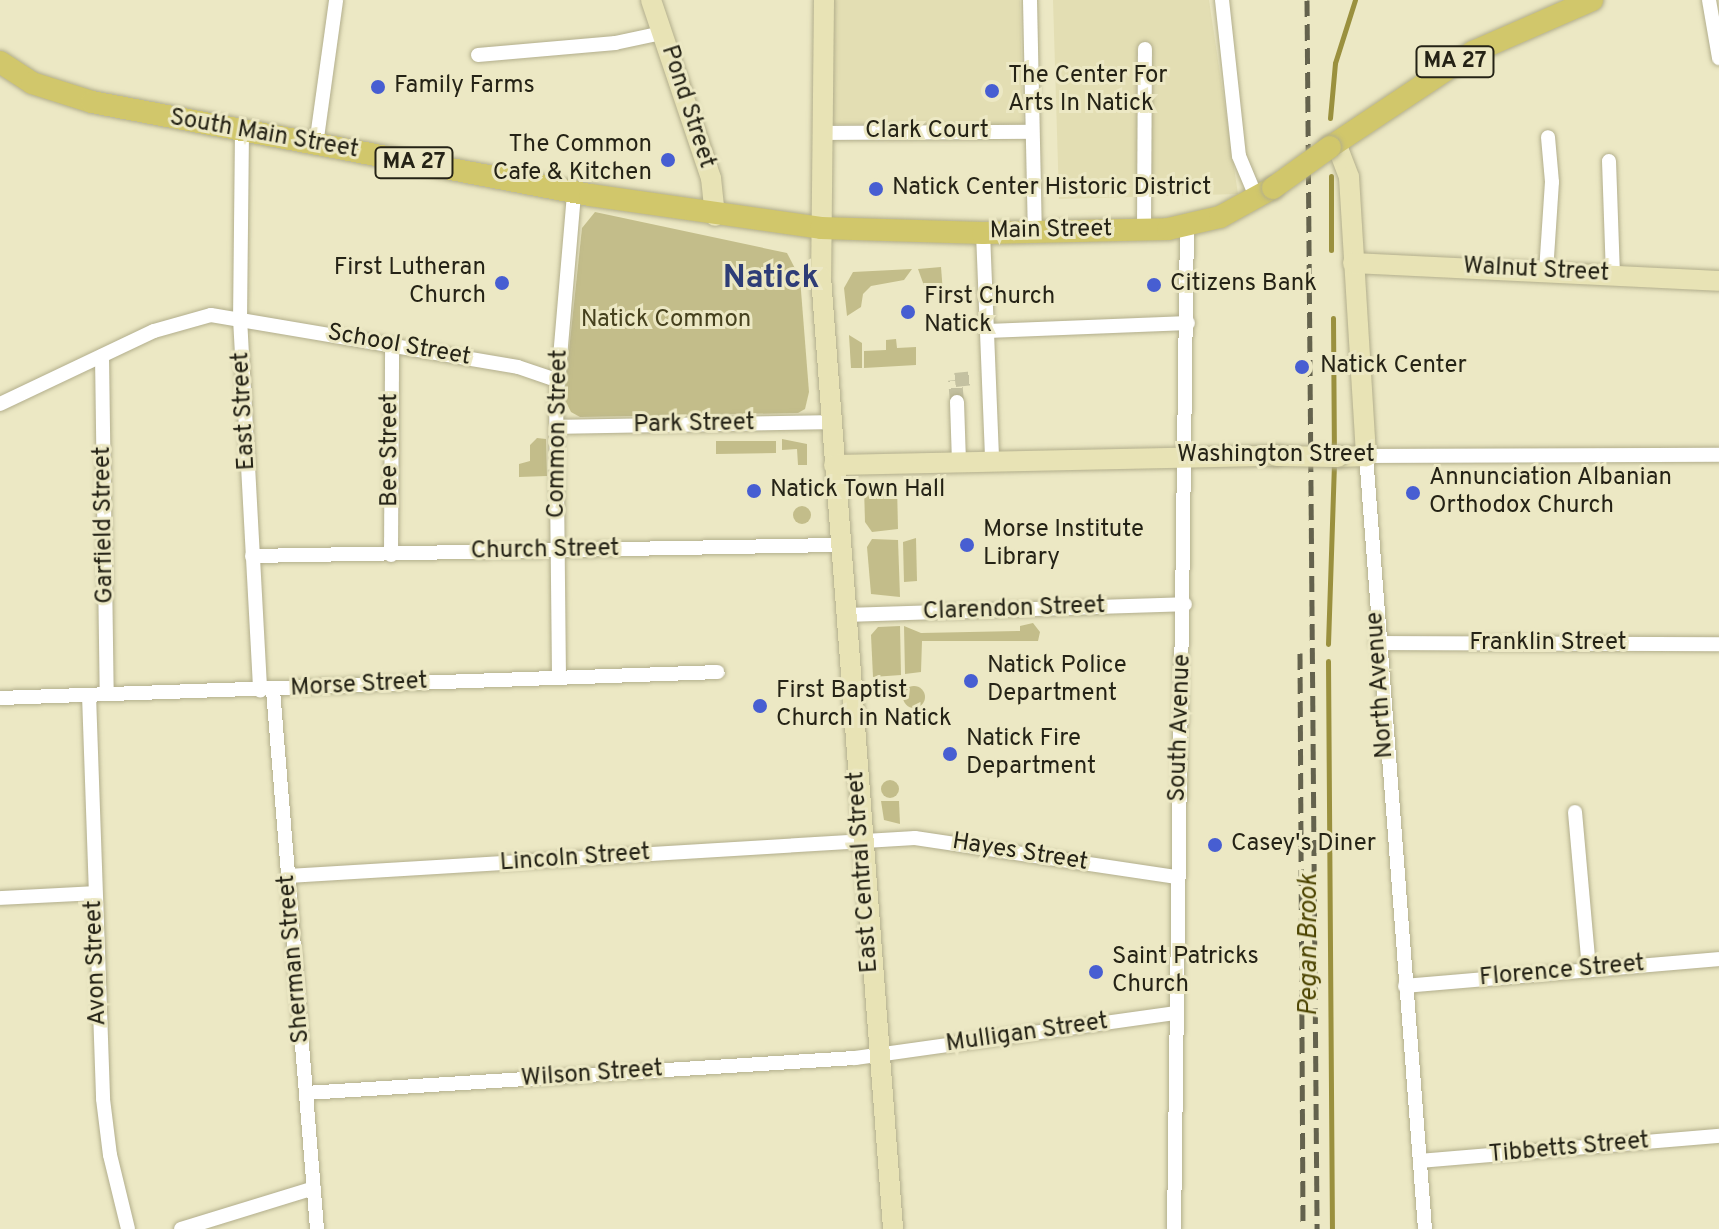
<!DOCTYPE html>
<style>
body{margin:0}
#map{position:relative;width:1719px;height:1229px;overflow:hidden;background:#ece8c4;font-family:Overpass,sans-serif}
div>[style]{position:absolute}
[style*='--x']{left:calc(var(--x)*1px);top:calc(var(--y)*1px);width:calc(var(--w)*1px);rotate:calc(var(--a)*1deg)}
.built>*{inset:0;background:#e3deb3}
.green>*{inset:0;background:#c3bd8a}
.round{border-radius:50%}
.stream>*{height:5px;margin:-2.5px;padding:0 2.5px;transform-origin:2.5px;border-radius:2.5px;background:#9a903e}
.street-tunnel>*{height:14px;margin-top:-7px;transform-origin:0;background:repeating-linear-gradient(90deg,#c4c1a1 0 14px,transparent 0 21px)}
.roads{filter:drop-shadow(0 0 2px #b2ae8c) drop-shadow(0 0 2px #b2ae8c)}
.street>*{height:14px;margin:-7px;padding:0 7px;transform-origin:7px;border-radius:7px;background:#fff}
.secondary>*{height:20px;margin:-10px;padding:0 10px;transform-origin:10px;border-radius:10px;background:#e8e3b5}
.primary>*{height:22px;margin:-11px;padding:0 11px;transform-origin:11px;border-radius:11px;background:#d1c76b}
.rail>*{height:5px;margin-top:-2.5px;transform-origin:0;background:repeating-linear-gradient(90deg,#64624d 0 16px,transparent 0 24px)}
.bridges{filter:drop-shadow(0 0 2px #b2ae8c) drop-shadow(0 0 2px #b2ae8c)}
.secondary-bridge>*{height:20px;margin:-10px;padding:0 10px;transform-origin:10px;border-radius:10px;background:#e8e3b5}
.primary-bridge>*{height:22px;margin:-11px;padding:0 11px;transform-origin:11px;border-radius:11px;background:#d1c76b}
.dots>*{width:22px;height:22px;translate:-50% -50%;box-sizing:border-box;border:4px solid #ece8c4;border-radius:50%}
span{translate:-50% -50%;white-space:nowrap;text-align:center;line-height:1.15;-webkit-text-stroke:6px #ece8c4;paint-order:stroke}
.shield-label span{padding:2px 6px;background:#ece8c4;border:2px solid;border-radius:6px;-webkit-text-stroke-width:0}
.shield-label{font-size:22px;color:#252316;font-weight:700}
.poi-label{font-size:24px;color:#252316}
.left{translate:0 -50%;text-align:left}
.right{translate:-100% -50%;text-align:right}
.street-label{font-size:24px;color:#252316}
.park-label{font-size:24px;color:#46411e}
.water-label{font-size:26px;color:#4c4401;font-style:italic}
.district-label{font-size:32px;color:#2e3d77;font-weight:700}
</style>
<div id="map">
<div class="built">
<i style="clip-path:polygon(833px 0,1020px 0,1023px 125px,833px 124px)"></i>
<i style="clip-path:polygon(1053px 0,1209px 0,1238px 194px,1059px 199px)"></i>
</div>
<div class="green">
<i style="clip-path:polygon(595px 212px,787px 253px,800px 278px,809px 392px,805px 409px,798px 413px,580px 417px,571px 412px,564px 398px,582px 228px)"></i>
<i style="clip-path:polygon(941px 267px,943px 293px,927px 294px,918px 269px)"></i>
<i style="clip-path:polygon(912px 269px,904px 280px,871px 286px,863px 294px,861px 307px,847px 316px,844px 288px,853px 272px)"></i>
<i style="clip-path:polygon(849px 335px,862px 343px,862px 368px,851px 368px)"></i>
<i style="clip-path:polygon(896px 339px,897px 348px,916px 347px,916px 365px,864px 368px,864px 351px,886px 350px,886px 340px)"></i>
<i style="clip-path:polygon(537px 438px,546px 439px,547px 476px,519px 477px,519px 464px,530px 461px,530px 445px)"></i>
<i style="clip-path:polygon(782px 439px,807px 444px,807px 465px,798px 465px,797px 449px,782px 450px)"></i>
<i style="clip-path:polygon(716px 441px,776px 441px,776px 453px,716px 454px)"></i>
<i style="clip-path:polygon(897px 485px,898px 529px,872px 532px,865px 522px,864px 487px)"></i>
<i class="round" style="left:793px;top:506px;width:18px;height:18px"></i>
<i style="clip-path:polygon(916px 538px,917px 581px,904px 582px,903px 542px)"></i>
<i style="clip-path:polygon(872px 539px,898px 540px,900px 597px,871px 594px,867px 547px)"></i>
<i style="clip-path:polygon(1033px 623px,1040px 632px,1038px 641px,922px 641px,921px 672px,905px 674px,904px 626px,921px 633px,1020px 631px,1020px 626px)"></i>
<i style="clip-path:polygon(900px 626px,901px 675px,873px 677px,871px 635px,878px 627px)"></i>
<i style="clip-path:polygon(901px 683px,902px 690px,889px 691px,886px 699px,874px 699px,873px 684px)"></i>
<i class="round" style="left:903px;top:686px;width:22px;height:22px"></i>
<i class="round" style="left:881px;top:780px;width:18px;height:18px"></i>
<i style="clip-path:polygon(881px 801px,899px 801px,900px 824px,884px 820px)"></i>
</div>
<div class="stream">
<i style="--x:1330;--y:118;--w:55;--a:-84.8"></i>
<i style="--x:1335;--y:63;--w:66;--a:-72.4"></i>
<i style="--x:1331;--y:250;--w:74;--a:-90"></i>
<i style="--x:1333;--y:318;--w:133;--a:89.6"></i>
<i style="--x:1328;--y:644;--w:183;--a:-88.1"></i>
<i style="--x:1328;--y:661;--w:568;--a:89.6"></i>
</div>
<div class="street-tunnel">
<i style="--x:957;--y:402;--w:22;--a:-95"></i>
<i style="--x:955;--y:380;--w:18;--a:-6"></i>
</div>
<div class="roads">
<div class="street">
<i style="--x:1030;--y:0;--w:233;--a:88.8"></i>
<i style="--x:1222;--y:0;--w:157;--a:83.8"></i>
<i style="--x:1239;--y:156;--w:47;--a:67.3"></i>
<i style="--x:1709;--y:0;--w:59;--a:80.2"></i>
<i style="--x:478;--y:55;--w:138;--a:-5"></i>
<i style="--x:615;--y:43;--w:48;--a:-12"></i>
<i style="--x:242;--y:131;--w:187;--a:90.6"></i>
<i style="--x:240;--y:318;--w:373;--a:86.9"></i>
<i style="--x:822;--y:133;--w:210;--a:-0.3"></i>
<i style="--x:316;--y:145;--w:146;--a:-82.1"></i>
<i style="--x:1609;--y:161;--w:115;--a:88"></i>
<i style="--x:1144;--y:230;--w:181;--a:-89.7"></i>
<i style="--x:983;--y:233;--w:227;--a:87.7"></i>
<i style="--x:1546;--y:272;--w:90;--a:-86.2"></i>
<i style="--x:1552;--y:182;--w:45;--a:-95.1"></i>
<i style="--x:988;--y:331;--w:200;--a:-2.3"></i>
<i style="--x:102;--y:356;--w:338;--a:89.2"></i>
<i style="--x:957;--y:402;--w:59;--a:88.1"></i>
<i style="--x:0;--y:404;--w:170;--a:-25.4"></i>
<i style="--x:154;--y:331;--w:59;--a:-15.7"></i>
<i style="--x:211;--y:315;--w:311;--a:9.6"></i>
<i style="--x:518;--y:367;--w:40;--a:18.9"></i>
<i style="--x:557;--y:427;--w:274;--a:-1"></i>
<i style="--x:391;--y:555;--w:210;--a:-89.7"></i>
<i style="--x:252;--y:556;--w:586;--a:-1.08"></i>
<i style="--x:844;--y:615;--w:341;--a:-1.8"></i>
<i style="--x:1377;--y:643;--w:342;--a:0.2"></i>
<i style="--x:559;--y:677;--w:273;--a:-90.6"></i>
<i style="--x:556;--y:404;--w:213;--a:-85.1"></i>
<i style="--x:273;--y:690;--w:541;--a:85.33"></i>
<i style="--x:89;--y:695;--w:404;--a:88"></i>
<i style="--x:103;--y:1099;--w:56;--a:82.9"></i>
<i style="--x:110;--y:1155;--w:76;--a:76.3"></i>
<i style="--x:0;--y:698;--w:718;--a:-2.07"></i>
<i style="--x:1575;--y:812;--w:159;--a:84.9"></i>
<i style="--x:288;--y:876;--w:628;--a:-3.47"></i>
<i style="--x:915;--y:838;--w:265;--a:8.5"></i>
<i style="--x:0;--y:898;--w:95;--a:-3"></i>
<i style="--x:1405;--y:986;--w:315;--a:-4.9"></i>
<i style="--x:306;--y:1093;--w:550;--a:-3.65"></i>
<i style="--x:855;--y:1058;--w:323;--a:-8"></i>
<i style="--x:1420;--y:1161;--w:300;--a:-4.8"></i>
<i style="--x:181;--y:1229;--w:139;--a:-17.1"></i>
<i style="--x:1174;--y:1229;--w:1002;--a:-89.26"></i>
<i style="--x:1425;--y:1229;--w:775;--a:-94.36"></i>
<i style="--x:1366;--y:456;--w:353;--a:-0.2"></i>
</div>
<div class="secondary">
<i style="--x:651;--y:0;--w:188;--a:71.4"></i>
<i style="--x:711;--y:178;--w:38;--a:84"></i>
<i style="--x:824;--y:0;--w:277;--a:90.6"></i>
<i style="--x:821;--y:277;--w:955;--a:85.67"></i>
<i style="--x:1336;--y:143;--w:36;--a:69"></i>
<i style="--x:1349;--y:177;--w:280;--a:86.5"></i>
<i style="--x:1366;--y:456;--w:28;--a:178"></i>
<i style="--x:1353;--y:263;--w:366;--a:2.8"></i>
<i style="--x:834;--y:465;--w:442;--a:-1.2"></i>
</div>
<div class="primary">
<i style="--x:0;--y:62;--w:38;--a:33"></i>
<i style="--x:32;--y:83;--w:63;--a:17.6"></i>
<i style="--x:92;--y:102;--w:507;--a:10.58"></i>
<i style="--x:590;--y:195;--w:233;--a:8.1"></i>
<i style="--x:821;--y:228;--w:162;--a:1.8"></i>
<i style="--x:983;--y:233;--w:185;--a:-1.2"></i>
<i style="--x:1168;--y:229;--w:53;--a:-13"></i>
<i style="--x:1220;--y:217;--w:60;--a:-28.7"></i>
<i style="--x:1330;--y:147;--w:172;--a:-33.6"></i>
<i style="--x:1473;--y:52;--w:130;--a:-23.6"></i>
</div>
</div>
<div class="rail">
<i style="--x:1307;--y:0;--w:1229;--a:89.53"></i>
<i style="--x:1300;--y:653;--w:576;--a:89.7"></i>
</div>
<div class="bridges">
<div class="secondary-bridge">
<i style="--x:1276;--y:456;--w:62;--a:0.9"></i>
</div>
<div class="primary-bridge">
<i style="--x:1273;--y:188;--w:70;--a:-35.7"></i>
</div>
</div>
<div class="dots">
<i style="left:378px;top:87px;background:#475ed2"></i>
<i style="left:992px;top:91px;background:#475ed2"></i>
<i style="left:668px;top:160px;background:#475ed2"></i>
<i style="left:876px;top:189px;background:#475ed2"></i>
<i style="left:502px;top:283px;background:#475ed2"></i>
<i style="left:1154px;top:285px;background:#475ed2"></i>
<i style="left:908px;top:312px;background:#475ed2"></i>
<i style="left:1302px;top:367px;background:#475ed2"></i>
<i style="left:754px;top:491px;background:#475ed2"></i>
<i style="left:1413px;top:493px;background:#475ed2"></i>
<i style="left:967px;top:545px;background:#475ed2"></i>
<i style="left:971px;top:681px;background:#475ed2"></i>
<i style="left:760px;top:706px;background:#475ed2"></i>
<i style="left:950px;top:754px;background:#475ed2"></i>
<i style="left:1215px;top:845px;background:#475ed2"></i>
<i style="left:1096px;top:972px;background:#475ed2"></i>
</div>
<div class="shield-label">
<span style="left:1455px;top:62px">MA 27</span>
<span style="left:414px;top:163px">MA 27</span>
</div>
<div class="poi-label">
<span class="left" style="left:1008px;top:91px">The Center For<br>Arts In Natick</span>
<span class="left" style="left:394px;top:87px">Family Farms</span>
<span class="right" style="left:652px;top:160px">The Common<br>Cafe &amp; Kitchen</span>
<span class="left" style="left:892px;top:189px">Natick Center Historic District</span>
<span class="right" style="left:486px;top:283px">First Lutheran<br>Church</span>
<span class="left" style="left:1170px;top:285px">Citizens Bank</span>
<span class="left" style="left:924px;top:312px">First Church<br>Natick</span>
<span class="left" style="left:1320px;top:367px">Natick Center</span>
<span class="left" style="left:1429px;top:493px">Annunciation Albanian<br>Orthodox Church</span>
<span class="left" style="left:770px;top:491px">Natick Town Hall</span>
<span class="left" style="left:983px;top:545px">Morse Institute<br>Library</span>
<span class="left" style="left:987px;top:681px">Natick Police<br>Department</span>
<span class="left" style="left:776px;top:706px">First Baptist<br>Church in Natick</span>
<span class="left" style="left:966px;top:754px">Natick Fire<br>Department</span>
<span class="left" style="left:1231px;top:845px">Casey's Diner</span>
<span class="left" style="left:1112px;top:972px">Saint Patricks<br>Church</span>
</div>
<div class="street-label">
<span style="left:687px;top:107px;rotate:72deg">Pond Street</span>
<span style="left:927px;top:132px">Clark Court</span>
<span style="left:264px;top:135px;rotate:10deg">South Main Street</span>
<span style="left:1051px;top:231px;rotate:-1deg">Main Street</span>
<span style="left:1536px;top:271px;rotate:3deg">Walnut Street</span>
<span style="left:399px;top:346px;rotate:10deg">School Street</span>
<span style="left:245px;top:411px;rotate:-93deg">East Street</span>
<span style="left:694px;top:425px;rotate:-1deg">Park Street</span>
<span style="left:559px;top:434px;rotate:-89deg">Common Street</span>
<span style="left:391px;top:450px;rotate:-90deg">Bee Street</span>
<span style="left:1276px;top:456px">Washington Street</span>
<span style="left:105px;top:525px;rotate:-91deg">Garfield Street</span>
<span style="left:545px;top:551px;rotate:-1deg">Church Street</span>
<span style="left:1014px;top:610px;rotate:-2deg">Clarendon Street</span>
<span style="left:1548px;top:644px">Franklin Street</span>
<span style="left:1381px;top:685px;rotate:-94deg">North Avenue</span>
<span style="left:359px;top:686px;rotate:-3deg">Morse Street</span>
<span style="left:1181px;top:728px;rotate:-88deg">South Avenue</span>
<span style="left:1020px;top:853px;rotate:9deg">Hayes Street</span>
<span style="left:575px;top:859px;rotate:-4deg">Lincoln Street</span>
<span style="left:864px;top:872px;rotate:-94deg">East Central Street</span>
<span style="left:295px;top:959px;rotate:-95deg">Sherman Street</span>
<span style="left:97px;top:963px;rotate:-92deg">Avon Street</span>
<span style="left:1562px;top:972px;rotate:-5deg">Florence Street</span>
<span style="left:1027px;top:1034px;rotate:-8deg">Mulligan Street</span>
<span style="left:592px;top:1075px;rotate:-4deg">Wilson Street</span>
<span style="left:1569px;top:1149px;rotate:-5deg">Tibbetts Street</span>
</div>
<div class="park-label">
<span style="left:666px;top:321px">Natick Common</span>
</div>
<div class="water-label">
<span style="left:1310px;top:945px;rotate:-90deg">Pegan Brook</span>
</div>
<div class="district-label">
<span style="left:771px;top:279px">Natick</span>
</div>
</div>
